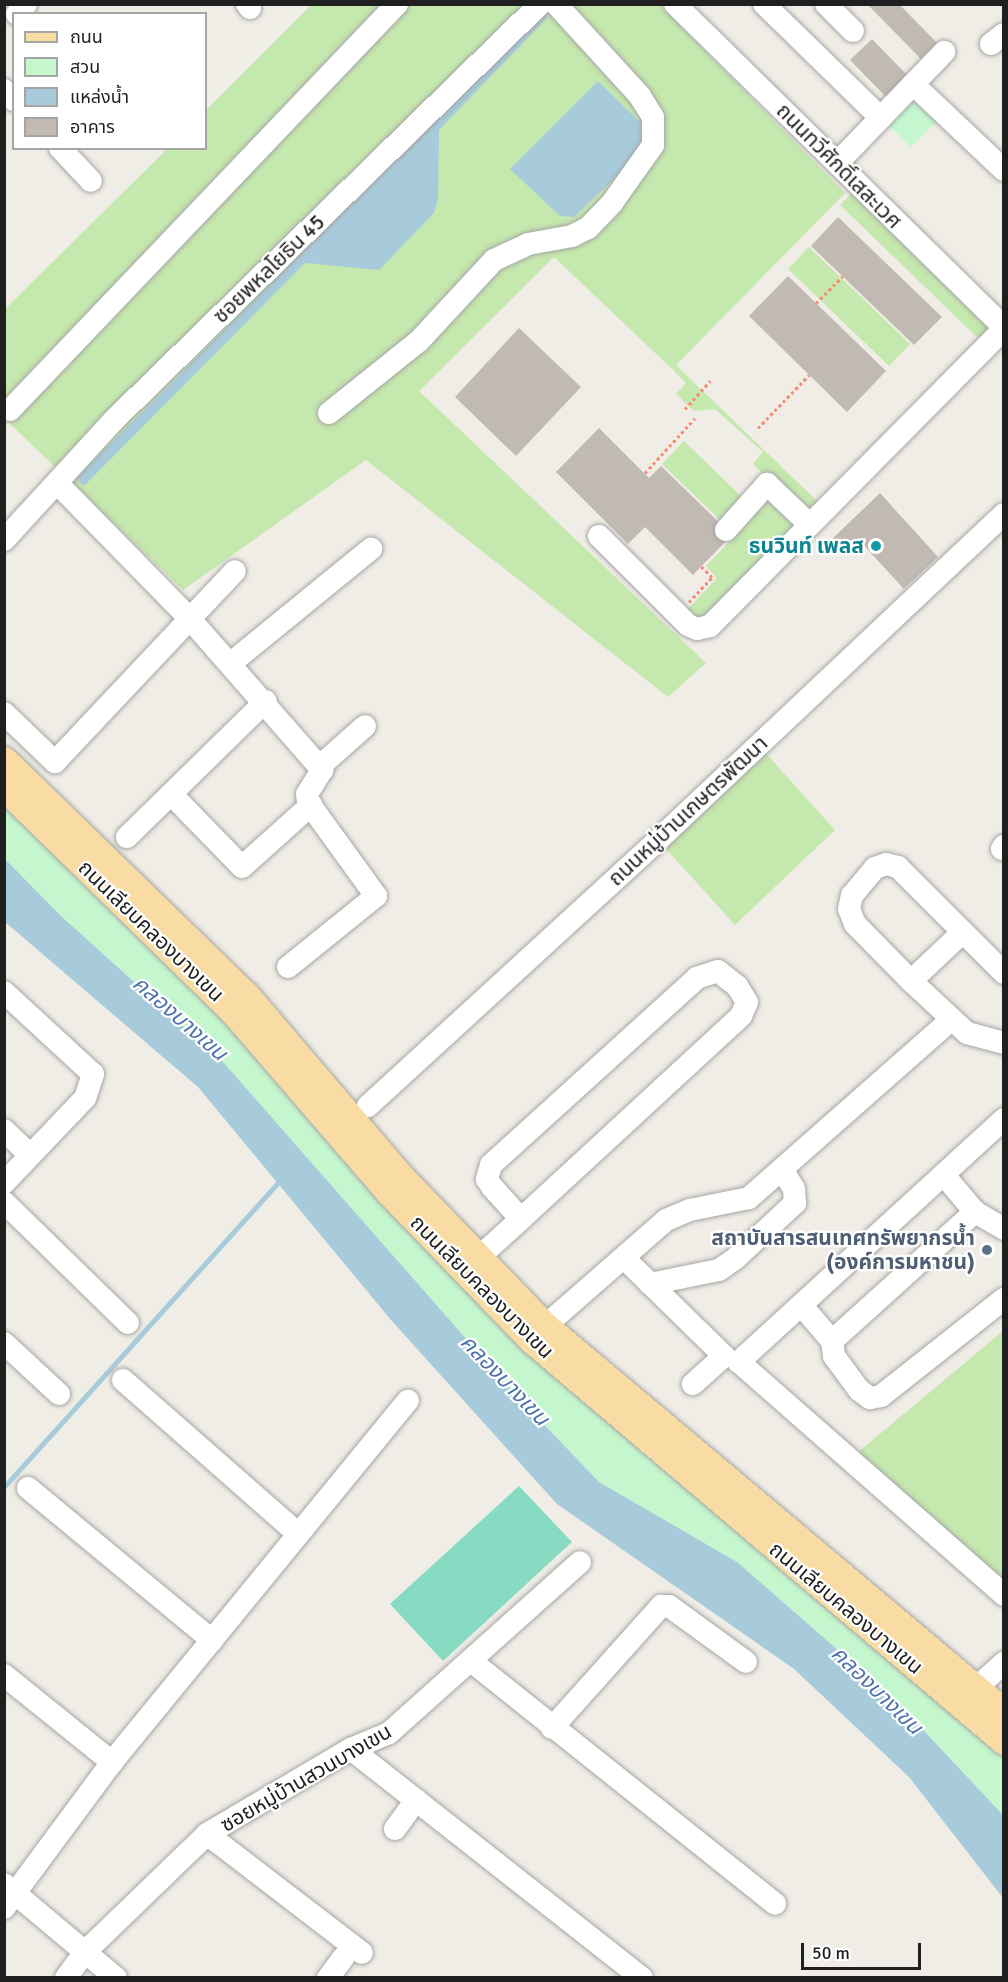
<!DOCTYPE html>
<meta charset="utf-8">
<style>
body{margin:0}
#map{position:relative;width:1008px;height:1982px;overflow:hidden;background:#f0ede6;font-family:Signika,"Noto Sans Thai",sans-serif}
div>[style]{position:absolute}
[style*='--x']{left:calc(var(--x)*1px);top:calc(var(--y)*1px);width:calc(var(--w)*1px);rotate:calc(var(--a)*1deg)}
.grass>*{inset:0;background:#c5e8ae}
.park>*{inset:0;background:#c5f7ce}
.pitch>*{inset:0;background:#87dbc3}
.water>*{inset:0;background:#a8cbdb}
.stream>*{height:4.5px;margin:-2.25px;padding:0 2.25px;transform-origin:2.25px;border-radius:2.25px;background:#a8cbdb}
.building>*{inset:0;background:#c0bab3}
.path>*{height:3px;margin-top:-1.5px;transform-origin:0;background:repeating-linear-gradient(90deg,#f48d73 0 3px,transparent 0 6px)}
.roads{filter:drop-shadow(0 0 2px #a6a6a6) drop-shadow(0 0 2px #a6a6a6)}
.minor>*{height:22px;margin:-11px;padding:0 11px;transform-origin:11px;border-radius:11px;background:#fff}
.major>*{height:27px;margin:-13.5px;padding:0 13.5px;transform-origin:13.5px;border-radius:13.5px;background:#f8dca3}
.dots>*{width:16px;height:16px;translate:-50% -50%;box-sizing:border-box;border:3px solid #fff;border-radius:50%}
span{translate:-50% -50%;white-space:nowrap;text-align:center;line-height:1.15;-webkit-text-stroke:4.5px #fff;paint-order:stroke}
.street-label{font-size:21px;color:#1f1f1f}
.culture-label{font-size:21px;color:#0d838f;font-weight:700}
.right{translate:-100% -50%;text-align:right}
.service-label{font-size:21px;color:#4e5e75;font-weight:700}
.water-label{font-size:22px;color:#4f74ac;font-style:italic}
.frame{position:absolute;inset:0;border:6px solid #1f1f1f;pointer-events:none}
.legend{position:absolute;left:12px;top:12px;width:195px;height:138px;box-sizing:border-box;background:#fff;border:2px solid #a5a5a5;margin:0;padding:8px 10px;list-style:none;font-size:18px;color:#1f1f1f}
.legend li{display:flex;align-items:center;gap:12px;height:30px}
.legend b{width:30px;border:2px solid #a5a5a5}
.scale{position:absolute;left:801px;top:1943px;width:120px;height:27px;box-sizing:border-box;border:3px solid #1f1f1f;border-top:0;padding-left:8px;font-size:18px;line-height:21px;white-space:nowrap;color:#1f1f1f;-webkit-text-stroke:4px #fff;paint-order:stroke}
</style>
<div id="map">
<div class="grass">
<i style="clip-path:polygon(311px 5px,660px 5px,845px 193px,676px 365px,817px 501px,804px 514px,753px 464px,763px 452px,715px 409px,694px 411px,676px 394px,686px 383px,673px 370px,675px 367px,672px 369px,554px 257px,419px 391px,706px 663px,668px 697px,366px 460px,183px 590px,5px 419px,4px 310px,167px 149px,206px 148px,206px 110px)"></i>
<i style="clip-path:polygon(853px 192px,992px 327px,980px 340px,840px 205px)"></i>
<i style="clip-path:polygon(809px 247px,910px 344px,889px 366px,788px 269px)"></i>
<i style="clip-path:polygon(684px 441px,744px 499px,722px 522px,662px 464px)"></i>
<i style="clip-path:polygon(764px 492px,797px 523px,701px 624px,687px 610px,717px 578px,706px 566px,735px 536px)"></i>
<i style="clip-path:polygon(761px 748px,835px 830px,735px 925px,658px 840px)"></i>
<i style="clip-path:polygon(1003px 1331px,1003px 1595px,851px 1458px)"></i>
</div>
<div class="park">
<i style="clip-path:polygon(914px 95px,939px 119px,911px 147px,886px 123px)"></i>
<i style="clip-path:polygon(4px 806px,222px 1011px,840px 1617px,1003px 1757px,1003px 1815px,895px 1700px,737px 1562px,599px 1482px,512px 1391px,224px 1063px,61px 916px,10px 864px,5px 858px)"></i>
</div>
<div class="pitch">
<i style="clip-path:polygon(519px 1486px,572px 1542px,443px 1661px,390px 1604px)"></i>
</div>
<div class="water">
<i style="clip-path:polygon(542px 13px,547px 18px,439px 130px,438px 199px,434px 213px,379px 270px,305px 263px,84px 486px,76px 478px)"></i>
<i style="clip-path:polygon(598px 81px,644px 126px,647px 148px,574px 217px,560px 216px,510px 169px)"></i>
<i style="clip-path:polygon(4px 858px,61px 916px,224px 1063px,512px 1391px,599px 1482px,737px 1562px,895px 1700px,1003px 1815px,1003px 1898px,909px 1777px,794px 1669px,557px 1504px,391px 1320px,198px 1087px,5px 922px)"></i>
</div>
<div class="stream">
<i style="--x:4;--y:1487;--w:414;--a:-48"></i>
</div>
<div class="building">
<i style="clip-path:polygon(867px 4px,899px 4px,937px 43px,921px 59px)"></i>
<i style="clip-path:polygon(872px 39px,909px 77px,887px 98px,850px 60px)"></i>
<i style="clip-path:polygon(838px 217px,942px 317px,914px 345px,811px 246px)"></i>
<i style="clip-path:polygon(788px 276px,886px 371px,847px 412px,749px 316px)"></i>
<i style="clip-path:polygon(519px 328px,581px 387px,516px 456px,455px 397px)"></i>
<i style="clip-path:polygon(599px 428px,649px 478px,661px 466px,732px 535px,693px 575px,645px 527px,628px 544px,556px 472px)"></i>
<i style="clip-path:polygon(880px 493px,938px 557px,904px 589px,858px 539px,844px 552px,831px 540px)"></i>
</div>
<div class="path">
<i style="--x:816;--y:303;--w:38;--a:-45"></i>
<i style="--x:685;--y:409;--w:38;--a:-48"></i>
<i style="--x:758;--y:428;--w:74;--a:-46.1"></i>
<i style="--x:645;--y:473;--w:74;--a:-47.7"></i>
<i style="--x:689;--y:602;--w:34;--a:-47"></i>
<i style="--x:712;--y:577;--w:16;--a:-135"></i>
</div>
<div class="roads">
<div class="minor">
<i style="--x:247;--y:4;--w:5;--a:53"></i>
<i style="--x:675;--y:4;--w:461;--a:44.5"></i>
<i style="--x:764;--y:4;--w:163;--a:44.3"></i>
<i style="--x:826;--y:4;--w:38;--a:45"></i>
<i style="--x:17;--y:14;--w:13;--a:-48"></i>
<i style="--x:991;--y:44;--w:16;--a:-38"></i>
<i style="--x:913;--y:84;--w:125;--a:43.4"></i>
<i style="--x:4;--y:90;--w:14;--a:45"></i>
<i style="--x:60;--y:148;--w:45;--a:46.8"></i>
<i style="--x:843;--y:157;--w:146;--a:-46.1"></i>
<i style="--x:10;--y:410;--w:561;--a:-46.37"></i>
<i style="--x:329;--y:413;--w:115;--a:-38.7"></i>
<i style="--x:419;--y:341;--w:110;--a:-47.2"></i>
<i style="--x:494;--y:260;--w:38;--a:-25"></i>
<i style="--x:528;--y:244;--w:45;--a:-10.3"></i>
<i style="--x:572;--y:236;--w:18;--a:-27"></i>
<i style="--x:588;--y:228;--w:35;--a:-46"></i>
<i style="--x:612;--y:203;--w:71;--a:-54.7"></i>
<i style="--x:653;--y:145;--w:28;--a:-90"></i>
<i style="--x:653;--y:117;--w:25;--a:-122"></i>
<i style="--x:640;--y:96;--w:125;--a:-132.4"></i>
<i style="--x:57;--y:483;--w:190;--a:45.6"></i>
<i style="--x:190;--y:619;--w:201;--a:48.8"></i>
<i style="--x:322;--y:770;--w:28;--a:122"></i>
<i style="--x:307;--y:794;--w:8;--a:83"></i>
<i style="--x:308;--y:802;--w:116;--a:54.1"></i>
<i style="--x:376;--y:896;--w:113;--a:141.1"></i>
<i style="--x:726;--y:530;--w:62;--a:-48.3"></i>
<i style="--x:767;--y:484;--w:59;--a:43.6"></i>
<i style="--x:599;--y:536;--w:126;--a:45"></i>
<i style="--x:688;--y:625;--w:10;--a:24"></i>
<i style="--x:697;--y:629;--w:13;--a:-13"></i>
<i style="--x:710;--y:626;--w:418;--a:-45.3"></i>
<i style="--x:4;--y:540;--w:163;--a:-47.5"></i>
<i style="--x:114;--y:420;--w:595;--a:-44.32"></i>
<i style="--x:231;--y:663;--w:181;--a:-39.2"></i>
<i style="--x:4;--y:713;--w:71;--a:43.9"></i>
<i style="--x:55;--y:762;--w:262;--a:-46.7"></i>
<i style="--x:320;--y:766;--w:60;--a:-41.6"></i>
<i style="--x:172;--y:795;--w:100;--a:45.8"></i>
<i style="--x:242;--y:867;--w:93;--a:-41.9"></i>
<i style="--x:127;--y:837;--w:194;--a:-44.4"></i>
<i style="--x:1002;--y:849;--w:4;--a:-56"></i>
<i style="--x:1004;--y:973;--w:150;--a:-135"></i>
<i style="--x:898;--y:867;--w:12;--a:-166"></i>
<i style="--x:886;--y:864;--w:12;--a:160"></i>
<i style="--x:875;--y:868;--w:35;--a:130"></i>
<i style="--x:852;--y:895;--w:14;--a:102"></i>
<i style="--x:849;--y:909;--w:16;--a:68"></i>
<i style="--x:855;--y:924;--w:80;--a:45.5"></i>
<i style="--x:911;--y:981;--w:76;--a:42.9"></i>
<i style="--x:967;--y:1033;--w:38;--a:15"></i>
<i style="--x:911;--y:981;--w:71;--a:-43.3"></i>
<i style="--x:4;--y:992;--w:121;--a:42.7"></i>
<i style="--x:93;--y:1074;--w:25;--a:108"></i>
<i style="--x:85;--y:1098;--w:117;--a:133.6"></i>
<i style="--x:368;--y:1106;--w:394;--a:-42.5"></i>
<i style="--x:658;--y:840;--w:475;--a:-43.3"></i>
<i style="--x:1004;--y:1119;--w:360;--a:137.5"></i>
<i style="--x:739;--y:1362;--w:353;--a:41.3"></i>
<i style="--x:4;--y:1130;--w:36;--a:44"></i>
<i style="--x:4;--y:1202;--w:173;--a:44.3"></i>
<i style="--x:975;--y:1212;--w:34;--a:30"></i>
<i style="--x:625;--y:1259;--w:139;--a:44.4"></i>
<i style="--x:724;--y:1356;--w:42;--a:137.9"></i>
<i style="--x:467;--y:1268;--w:73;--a:-42.2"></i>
<i style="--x:521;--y:1219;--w:299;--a:-42.7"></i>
<i style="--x:741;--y:1016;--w:15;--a:-67"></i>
<i style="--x:747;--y:1002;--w:19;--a:-122"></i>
<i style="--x:737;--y:986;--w:24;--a:-142"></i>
<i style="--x:718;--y:971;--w:22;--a:162"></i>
<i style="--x:697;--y:978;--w:278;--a:137.8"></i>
<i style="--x:491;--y:1165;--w:15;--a:106"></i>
<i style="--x:487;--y:1179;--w:9;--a:58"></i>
<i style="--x:492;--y:1187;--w:43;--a:47.8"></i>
<i style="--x:650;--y:1284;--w:70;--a:-11.5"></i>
<i style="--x:719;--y:1270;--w:21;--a:-35"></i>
<i style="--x:736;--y:1258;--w:81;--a:-43"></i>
<i style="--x:795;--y:1203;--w:14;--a:-94"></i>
<i style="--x:794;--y:1189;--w:23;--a:-121"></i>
<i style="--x:802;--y:1306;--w:46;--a:49.4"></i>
<i style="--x:832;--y:1341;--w:193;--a:-42.1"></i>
<i style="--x:975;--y:1212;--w:48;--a:-130"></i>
<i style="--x:545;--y:1326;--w:161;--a:-41.2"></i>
<i style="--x:666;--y:1220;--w:26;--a:-23"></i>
<i style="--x:690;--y:1210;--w:60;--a:-11.5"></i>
<i style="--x:749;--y:1198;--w:269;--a:-41.4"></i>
<i style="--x:832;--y:1341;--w:15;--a:82"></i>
<i style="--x:834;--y:1356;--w:42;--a:53.7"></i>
<i style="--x:859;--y:1390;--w:14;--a:36"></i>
<i style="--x:870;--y:1398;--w:11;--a:-10"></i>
<i style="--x:881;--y:1396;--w:157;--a:-38.3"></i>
<i style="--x:4;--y:1343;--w:75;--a:42.8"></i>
<i style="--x:123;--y:1380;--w:232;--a:41.3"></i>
<i style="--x:28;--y:1488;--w:239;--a:39.6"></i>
<i style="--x:471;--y:1661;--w:389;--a:38.6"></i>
<i style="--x:4;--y:1675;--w:139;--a:38.9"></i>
<i style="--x:976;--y:1688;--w:38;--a:-42"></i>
<i style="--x:552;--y:1728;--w:164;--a:-48.2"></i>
<i style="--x:661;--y:1606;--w:8;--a:0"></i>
<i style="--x:669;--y:1606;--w:95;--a:36"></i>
<i style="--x:351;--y:1749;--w:370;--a:38.2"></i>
<i style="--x:395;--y:1829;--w:36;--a:-54"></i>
<i style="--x:207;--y:1834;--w:195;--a:37.5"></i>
<i style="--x:4;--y:1884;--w:146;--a:40"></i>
<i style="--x:4;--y:1908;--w:182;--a:-53.5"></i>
<i style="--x:112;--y:1762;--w:467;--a:-50.7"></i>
<i style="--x:66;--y:1978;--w:32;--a:-54"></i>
<i style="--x:85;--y:1952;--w:170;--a:-44"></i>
<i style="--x:207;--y:1834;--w:167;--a:-30.6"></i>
<i style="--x:351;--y:1749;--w:41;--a:-22.8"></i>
<i style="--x:389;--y:1733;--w:256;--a:-41.8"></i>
<i style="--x:328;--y:1978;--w:26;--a:-53"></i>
</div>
<div class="major">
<i style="--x:4;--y:760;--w:337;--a:44.2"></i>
<i style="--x:246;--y:995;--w:240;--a:49.6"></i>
<i style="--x:402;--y:1178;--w:206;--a:46"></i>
<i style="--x:545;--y:1326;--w:600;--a:40.06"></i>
<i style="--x:4;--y:787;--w:318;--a:44.4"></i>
<i style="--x:231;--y:1009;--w:242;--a:49.2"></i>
<i style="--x:389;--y:1192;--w:206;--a:46"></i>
<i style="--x:532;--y:1340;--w:619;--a:40.35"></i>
</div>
</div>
<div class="dots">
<i style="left:876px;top:546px;background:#0f9aa8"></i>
<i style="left:987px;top:1250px;background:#5c6f8a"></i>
</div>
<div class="street-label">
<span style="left:839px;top:166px;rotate:45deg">ถนนทวีศักดิ์เสสะเวศ</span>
<span style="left:269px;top:269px;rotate:-44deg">ซอยพหลโยธิน 45</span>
<span style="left:688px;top:811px;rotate:-43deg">ถนนหมู่บ้านเกษตรพัฒนา</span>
<span style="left:151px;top:931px;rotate:44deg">ถนนเลียบคลองบางเขน</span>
<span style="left:482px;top:1287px;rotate:45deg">ถนนเลียบคลองบางเขน</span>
<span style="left:846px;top:1608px;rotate:40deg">ถนนเลียบคลองบางเขน</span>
<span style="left:306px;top:1778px;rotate:-30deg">ซอยหมู่บ้านสวนบางเขน</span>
</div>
<div class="culture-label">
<span class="right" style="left:864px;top:546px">ธนวินท์ เพลส</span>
</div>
<div class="service-label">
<span class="right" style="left:975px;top:1250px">สถาบันสารสนเทศทรัพยากรน้ำ<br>(องค์การมหาชน)</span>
</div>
<div class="water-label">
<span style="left:180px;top:1018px;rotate:41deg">คลองบางเขน</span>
<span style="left:505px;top:1380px;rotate:46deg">คลองบางเขน</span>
<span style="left:877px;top:1690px;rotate:44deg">คลองบางเขน</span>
</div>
<div class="frame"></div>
<ul class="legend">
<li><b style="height:8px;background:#f8dca3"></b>ถนน</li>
<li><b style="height:16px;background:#c5f7ce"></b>สวน</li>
<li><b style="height:16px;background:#a8cbdb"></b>แหล่งน้ำ</li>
<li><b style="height:16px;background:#c0bab3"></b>อาคาร</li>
</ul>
<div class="scale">50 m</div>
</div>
